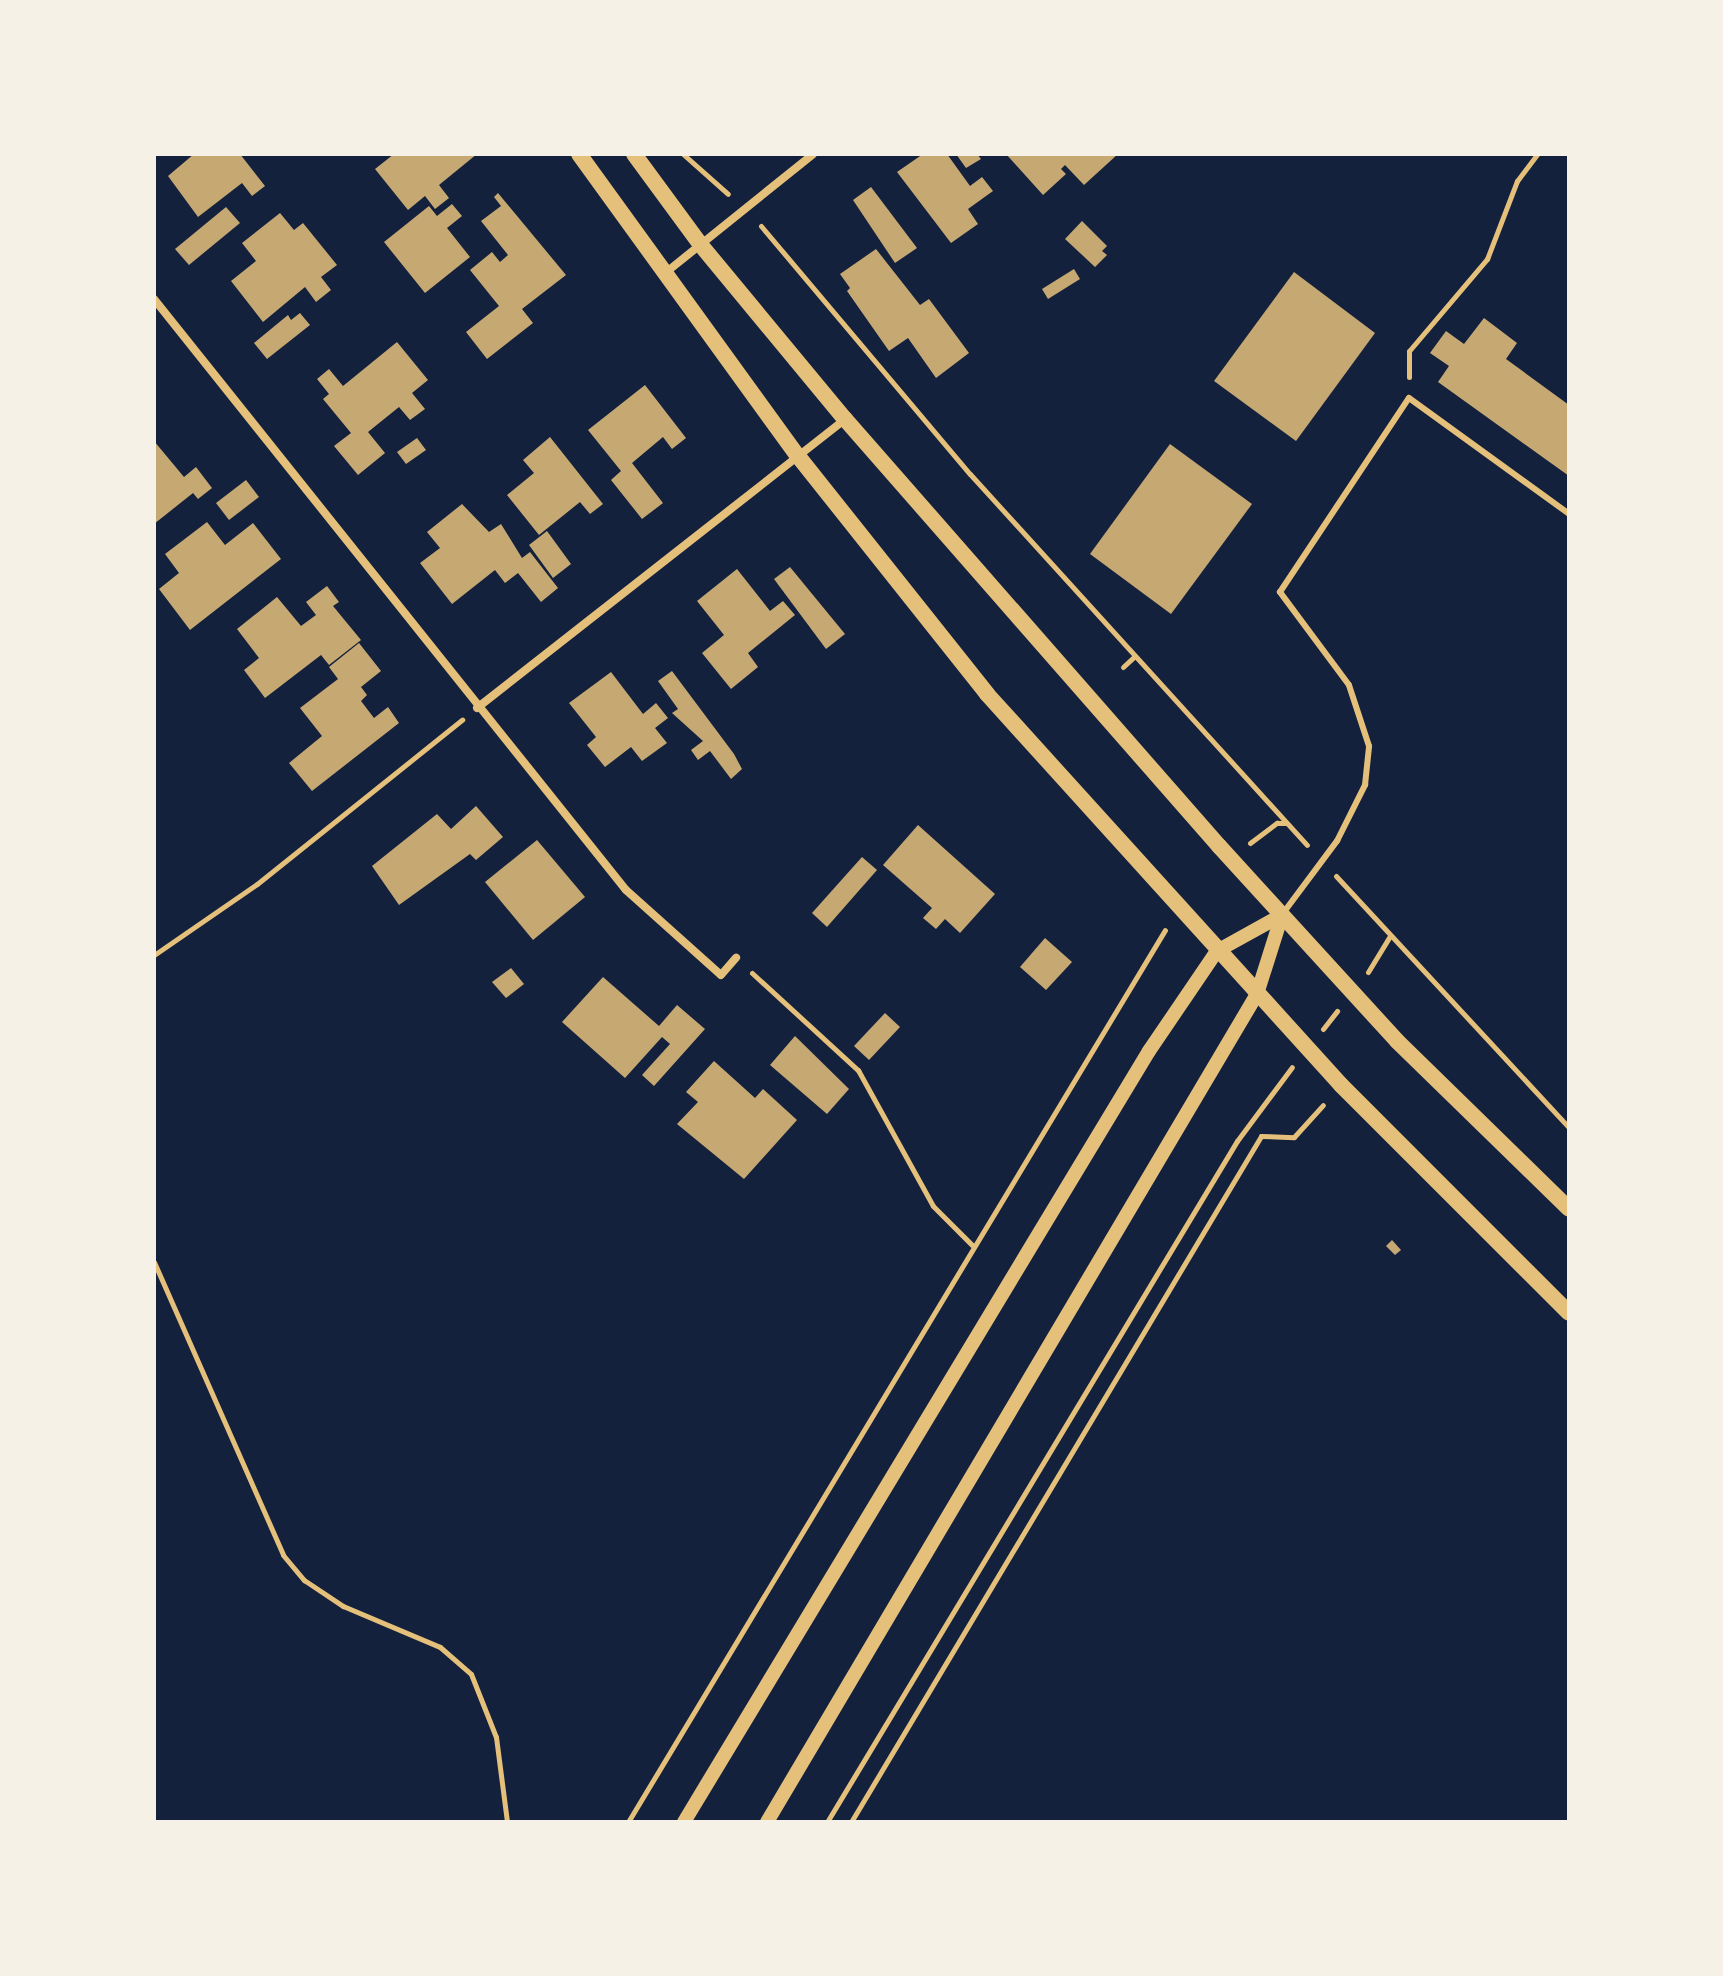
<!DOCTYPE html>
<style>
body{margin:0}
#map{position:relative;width:1723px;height:1976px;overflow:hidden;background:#14213d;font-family:Barlow,sans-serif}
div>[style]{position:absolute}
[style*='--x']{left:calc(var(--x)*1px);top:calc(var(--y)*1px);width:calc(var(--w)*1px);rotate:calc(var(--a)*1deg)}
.building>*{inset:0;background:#c6a872}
.path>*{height:5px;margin:-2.5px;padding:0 2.5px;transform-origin:2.5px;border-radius:2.5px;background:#e5c07b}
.service>*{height:6px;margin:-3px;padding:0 3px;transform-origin:3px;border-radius:3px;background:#e5c07b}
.minor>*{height:8px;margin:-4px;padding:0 4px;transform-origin:4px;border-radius:4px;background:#e5c07b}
.tertiary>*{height:14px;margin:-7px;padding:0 7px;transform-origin:7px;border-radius:7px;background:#e5c07b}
.secondary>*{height:16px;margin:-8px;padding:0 8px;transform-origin:8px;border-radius:8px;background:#e5c07b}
span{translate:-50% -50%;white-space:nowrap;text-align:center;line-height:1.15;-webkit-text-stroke:8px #f6f1e7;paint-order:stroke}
.frame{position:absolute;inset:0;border:156px solid #f6f1e7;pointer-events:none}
</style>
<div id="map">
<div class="building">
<i style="clip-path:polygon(194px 154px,240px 154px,265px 186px,252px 196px,242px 183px,198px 217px,168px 176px)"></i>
<i style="clip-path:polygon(394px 154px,477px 154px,439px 185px,449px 198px,435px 209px,425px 196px,408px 210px,375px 169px)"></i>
<i style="clip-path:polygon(923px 154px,947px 154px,970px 186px,982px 177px,993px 191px,968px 209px,978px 224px,951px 243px,897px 172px)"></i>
<i style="clip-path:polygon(956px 154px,977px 154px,981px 159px,966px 168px)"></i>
<i style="clip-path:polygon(1006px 154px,1118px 154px,1084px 185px,1065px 165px,1061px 169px,1066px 174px,1043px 195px)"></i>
<i style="clip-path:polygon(871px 187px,917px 248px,895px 263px,853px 200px)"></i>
<i style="clip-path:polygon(498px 193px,566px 275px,522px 309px,533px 323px,487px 359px,466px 332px,499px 306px,470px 270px,492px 252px,500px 262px,508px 255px,481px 221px,501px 206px,494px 197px)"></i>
<i style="clip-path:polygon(452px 204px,462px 216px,447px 228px,470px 257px,425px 293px,384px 242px,429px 206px,437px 216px)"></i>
<i style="clip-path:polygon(226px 207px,240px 223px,189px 265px,175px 249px)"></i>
<i style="clip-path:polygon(280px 213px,294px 230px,303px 223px,337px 265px,321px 277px,331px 290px,316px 302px,305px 287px,263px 322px,231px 281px,256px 261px,242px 243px)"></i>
<i style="clip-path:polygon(1082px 221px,1107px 246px,1102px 251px,1107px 255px,1095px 267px,1065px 239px)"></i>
<i style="clip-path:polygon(876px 249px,920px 305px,929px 299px,969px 353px,936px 378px,908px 338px,889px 351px,847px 291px,850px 288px,840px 274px)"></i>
<i style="clip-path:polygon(1074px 269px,1080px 279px,1048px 299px,1042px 289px)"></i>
<i style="clip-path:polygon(1294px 272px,1375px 333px,1296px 441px,1214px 381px)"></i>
<i style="clip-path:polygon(300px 313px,310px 325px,267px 359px,254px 343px,288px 315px,291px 320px)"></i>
<i style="clip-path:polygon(1484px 318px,1517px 343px,1506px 359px,1569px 405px,1569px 476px,1438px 382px,1449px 366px,1430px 353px,1446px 331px,1464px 344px)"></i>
<i style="clip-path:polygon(397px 342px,428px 380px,412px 393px,425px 409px,410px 420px,399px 407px,368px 432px,385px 453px,358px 475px,334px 446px,351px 433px,323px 399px,329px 394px,317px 379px,329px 369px,343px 386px)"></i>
<i style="clip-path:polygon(645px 385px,686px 438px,672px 449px,663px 437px,632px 463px,663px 503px,642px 519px,611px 480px,621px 471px,588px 430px)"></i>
<i style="clip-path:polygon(550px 437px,603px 504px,590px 514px,580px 502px,539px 535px,507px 495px,534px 473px,523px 460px)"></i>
<i style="clip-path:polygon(417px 438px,426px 450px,406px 464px,397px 452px)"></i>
<i style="clip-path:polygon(154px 441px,184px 477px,196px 467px,212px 488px,198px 499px,193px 493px,154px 524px)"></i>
<i style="clip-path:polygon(1170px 444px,1252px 504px,1171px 614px,1090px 554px)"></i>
<i style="clip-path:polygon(246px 480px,259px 497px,229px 520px,216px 503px)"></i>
<i style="clip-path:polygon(462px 504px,489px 532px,501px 524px,522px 558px,530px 552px,558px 588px,541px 602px,518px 573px,505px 583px,495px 570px,452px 604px,420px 563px,440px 548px,427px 532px)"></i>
<i style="clip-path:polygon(207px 522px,225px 545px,253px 523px,281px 559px,190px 630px,159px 589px,179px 573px,165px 554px)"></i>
<i style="clip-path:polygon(547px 531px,571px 564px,553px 578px,529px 545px)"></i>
<i style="clip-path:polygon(790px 567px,845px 634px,826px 649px,774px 579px)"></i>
<i style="clip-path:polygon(737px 569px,770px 611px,783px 601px,795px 615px,748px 653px,758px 667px,731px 689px,702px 653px,724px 635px,697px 601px)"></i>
<i style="clip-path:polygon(327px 586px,339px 602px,333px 606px,361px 640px,329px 665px,321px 655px,265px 698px,244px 670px,259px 658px,237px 629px,277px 597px,301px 626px,316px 615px,306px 602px)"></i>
<i style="clip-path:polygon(359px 643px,381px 671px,361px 687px,367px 695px,361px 701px,374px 718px,388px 707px,399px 723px,312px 791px,289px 763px,322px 736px,300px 708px,338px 679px,329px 667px)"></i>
<i style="clip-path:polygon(672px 671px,734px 754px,742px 769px,731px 779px,710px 751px,698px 760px,691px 750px,703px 741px,672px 713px,678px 709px,658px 681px)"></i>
<i style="clip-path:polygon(611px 672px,643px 714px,656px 703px,668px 718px,655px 728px,667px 743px,642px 761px,631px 747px,605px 767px,587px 745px,596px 737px,569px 703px)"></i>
<i style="clip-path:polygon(476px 806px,503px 837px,476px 860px,470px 854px,399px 905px,372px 866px,437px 814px,451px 829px)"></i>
<i style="clip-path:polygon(918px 825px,995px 894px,960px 933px,945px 919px,936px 929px,923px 918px,932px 908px,883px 865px)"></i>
<i style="clip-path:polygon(537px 840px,585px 897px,533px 940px,485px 882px)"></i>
<i style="clip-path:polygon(862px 857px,877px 870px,827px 927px,812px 913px)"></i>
<i style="clip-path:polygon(1045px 938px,1072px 962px,1046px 990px,1020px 967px)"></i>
<i style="clip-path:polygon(511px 968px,524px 984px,506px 998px,492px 982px)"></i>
<i style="clip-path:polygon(603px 977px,659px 1026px,677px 1005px,705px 1029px,654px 1086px,642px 1075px,670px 1044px,662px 1037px,625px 1078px,562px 1022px)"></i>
<i style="clip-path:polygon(885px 1013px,900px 1027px,869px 1060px,854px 1046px)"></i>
<i style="clip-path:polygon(795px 1036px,849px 1089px,827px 1114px,770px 1065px)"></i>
<i style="clip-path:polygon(714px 1061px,755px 1098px,763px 1089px,797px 1120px,744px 1179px,677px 1124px,698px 1102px,686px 1092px)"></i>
<i style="clip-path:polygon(1392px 1240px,1401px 1250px,1395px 1255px,1386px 1246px)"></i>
</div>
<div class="path">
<i style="--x:683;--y:154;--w:60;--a:41.6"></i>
<i style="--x:761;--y:226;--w:324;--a:49.9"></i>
<i style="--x:970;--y:474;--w:501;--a:47.75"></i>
<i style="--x:1409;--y:377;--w:26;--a:-90"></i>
<i style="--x:1409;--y:351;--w:121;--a:-49.7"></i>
<i style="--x:1487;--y:259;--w:84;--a:-69"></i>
<i style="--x:1517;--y:181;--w:34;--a:-53"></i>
<i style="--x:1123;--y:667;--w:16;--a:-43"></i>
<i style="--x:1250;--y:843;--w:34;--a:-37"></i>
<i style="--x:1277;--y:823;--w:8;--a:0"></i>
<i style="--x:1336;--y:876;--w:343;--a:47.2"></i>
<i style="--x:154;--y:955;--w:125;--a:-34.6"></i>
<i style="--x:257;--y:884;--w:263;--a:-38.7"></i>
<i style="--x:1368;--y:972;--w:42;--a:-58.6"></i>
<i style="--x:752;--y:973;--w:144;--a:42.5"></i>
<i style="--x:858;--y:1070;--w:155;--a:61.1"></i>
<i style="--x:933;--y:1206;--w:55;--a:45"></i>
<i style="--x:1323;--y:1029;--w:23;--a:-52"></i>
<i style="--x:154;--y:1262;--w:320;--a:66.2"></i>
<i style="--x:283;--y:1555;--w:33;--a:50"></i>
<i style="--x:304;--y:1580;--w:47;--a:33.7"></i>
<i style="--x:343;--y:1606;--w:105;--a:22.9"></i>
<i style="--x:440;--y:1647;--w:41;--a:41.1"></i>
<i style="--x:471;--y:1674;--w:68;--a:68.4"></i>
<i style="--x:496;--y:1737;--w:86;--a:82.6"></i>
<i style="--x:628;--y:1822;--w:1041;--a:-58.95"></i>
<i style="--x:827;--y:1822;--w:795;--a:-58.95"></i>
<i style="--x:1237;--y:1141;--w:92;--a:-53.4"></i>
<i style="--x:851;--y:1822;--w:799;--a:-59.13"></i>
<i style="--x:1261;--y:1136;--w:33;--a:2"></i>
<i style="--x:1294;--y:1137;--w:43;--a:-47.8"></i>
</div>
<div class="service">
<i style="--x:1284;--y:912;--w:89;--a:-53.3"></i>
<i style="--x:1337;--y:841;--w:63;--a:-63.4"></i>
<i style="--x:1365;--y:785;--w:39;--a:-84"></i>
<i style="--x:1369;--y:746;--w:64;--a:-108.2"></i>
<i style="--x:1349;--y:685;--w:116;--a:-126.6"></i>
<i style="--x:1280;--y:592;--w:233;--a:-56.4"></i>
<i style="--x:1409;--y:398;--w:198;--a:35.9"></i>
</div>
<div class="minor">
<i style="--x:664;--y:274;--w:191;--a:-38.8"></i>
<i style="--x:154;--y:299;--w:756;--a:51.39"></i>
<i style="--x:626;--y:890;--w:127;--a:41.8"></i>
<i style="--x:721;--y:975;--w:23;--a:-49"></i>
<i style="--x:477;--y:708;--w:468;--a:-38.1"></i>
</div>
<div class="tertiary">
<i style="--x:684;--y:1822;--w:900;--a:-58.91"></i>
<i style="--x:1149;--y:1051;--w:121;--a:-55.8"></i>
<i style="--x:1217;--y:951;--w:74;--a:-29"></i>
<i style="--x:767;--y:1822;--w:962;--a:-59.38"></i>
<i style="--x:1257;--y:994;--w:83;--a:-72.4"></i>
</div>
<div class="secondary">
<i style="--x:579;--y:154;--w:373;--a:54.1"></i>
<i style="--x:798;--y:456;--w:304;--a:51.5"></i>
<i style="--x:987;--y:694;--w:527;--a:47.84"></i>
<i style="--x:1341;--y:1085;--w:322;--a:45"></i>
<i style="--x:634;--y:154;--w:112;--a:53.7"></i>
<i style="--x:700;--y:244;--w:227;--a:50.4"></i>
<i style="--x:845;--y:419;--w:568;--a:48.79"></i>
<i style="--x:1219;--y:846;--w:264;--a:47.6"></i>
<i style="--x:1397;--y:1041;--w:240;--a:44.3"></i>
</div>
<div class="frame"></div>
</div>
